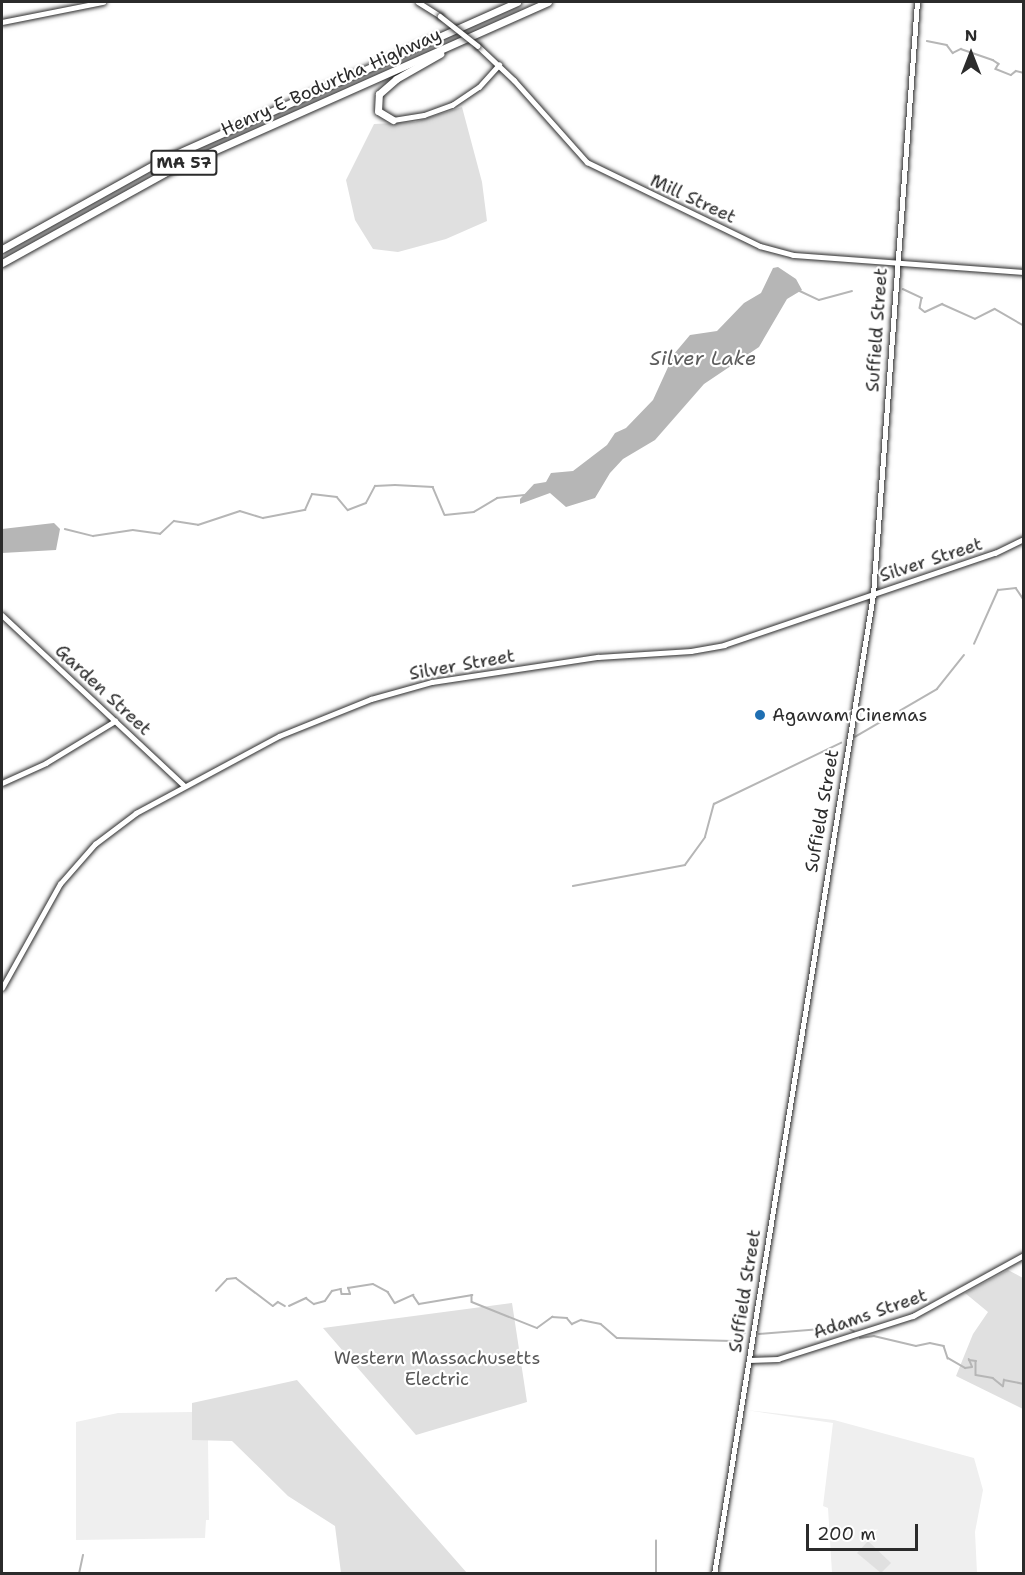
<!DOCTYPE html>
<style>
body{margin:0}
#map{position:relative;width:1025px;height:1575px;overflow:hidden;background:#fff;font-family:"Shantell Sans",sans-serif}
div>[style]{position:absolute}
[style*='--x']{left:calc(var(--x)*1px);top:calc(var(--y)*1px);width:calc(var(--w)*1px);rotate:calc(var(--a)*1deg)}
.built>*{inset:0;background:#efefef}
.green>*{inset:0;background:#e0e0e0}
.water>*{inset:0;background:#b6b6b6}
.stream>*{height:1.5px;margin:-0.75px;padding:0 0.75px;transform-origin:0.75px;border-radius:0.75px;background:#b6b6b6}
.roads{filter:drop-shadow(0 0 2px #2b2b2b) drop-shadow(0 0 2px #2b2b2b)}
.minor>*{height:4.5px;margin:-2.25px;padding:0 2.25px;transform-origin:2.25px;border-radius:2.25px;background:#fff}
.major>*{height:5px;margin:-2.5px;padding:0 2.5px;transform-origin:2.5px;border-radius:2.5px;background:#fff}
.highway>*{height:7px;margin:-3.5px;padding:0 3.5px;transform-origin:3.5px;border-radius:3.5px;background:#fff}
.bridges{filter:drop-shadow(0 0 2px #2b2b2b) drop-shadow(0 0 2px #2b2b2b)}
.minor-bridge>*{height:4.5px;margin:-2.25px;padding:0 2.25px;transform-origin:2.25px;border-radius:2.25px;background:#fff}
.dots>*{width:16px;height:16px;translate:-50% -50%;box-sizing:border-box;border:3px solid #fff;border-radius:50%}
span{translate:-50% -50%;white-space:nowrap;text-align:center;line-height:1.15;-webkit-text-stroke:4.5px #fff;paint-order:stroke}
.shield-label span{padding:2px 4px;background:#fff;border:2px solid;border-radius:4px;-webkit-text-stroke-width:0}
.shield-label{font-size:16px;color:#2b2b2b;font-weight:700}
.street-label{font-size:18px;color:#2b2b2b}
.poi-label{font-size:18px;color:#2b2b2b}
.left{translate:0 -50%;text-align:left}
.park-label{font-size:18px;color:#585858}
.water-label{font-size:20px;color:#5c5c5c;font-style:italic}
.frame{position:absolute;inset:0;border:3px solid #2b2b2b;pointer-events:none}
.north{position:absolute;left:941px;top:24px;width:60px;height:60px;-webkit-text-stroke:4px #fff;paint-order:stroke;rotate:0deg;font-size:16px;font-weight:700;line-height:24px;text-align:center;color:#2b2b2b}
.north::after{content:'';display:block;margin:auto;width:21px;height:27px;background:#2b2b2b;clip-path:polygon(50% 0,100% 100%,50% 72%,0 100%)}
.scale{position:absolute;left:806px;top:1524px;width:112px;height:27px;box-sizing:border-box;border:3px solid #2b2b2b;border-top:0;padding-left:8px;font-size:18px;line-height:21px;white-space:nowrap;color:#2b2b2b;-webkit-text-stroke:4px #fff;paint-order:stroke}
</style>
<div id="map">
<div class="built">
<i style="clip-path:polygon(746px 1410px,834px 1420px,974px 1458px,983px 1490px,975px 1532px,977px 1573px,832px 1573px,828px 1508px,823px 1506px,833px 1423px)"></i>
<i style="clip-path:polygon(192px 1412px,192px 1440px,208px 1440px,209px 1520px,206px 1520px,205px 1538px,76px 1540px,76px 1422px,118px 1413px)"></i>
</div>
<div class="green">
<i style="clip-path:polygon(462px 107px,482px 182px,487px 221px,446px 239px,398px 252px,373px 249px,355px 220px,346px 180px,374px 124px,415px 122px)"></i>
<i style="clip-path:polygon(1008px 1270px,1023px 1278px,1023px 1409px,956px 1376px,973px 1334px,988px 1312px,965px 1293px)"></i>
<i style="clip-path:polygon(512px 1303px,527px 1402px,416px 1435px,323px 1328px)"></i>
<i style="clip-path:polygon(297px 1380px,467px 1573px,341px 1573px,335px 1526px,288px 1496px,232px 1441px,192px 1440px,192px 1403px)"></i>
<i style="clip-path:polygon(868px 1541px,891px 1563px,881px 1573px,857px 1553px)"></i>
</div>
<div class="water">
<i style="clip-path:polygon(778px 267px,796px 279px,802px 290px,787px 299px,759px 347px,704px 384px,655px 440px,623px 459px,610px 473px,595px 498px,566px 507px,550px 493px,520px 504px,520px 499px,534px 484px,546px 482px,551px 473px,573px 471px,607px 445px,615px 433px,626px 428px,653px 400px,674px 354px,690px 335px,717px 331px,744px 303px,761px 293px,773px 268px)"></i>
<i style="clip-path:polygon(54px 523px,60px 529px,56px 550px,2px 553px,2px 529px)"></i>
</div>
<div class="stream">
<i style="--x:927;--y:41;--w:20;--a:11"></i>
<i style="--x:947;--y:45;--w:10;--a:53"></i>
<i style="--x:953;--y:53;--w:9;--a:-27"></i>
<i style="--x:961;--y:49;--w:34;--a:19"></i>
<i style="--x:993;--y:60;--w:7;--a:34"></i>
<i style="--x:999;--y:64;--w:6;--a:121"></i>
<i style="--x:996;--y:69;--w:16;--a:22"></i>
<i style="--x:1011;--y:75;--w:6;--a:-39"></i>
<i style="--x:1016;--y:71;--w:8;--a:14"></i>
<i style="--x:903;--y:289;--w:21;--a:25"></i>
<i style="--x:922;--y:298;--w:10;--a:101"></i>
<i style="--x:920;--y:308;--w:6;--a:39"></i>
<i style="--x:925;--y:312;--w:19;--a:-25"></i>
<i style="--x:942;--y:304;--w:36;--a:24"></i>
<i style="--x:975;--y:319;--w:22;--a:-27"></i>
<i style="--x:995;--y:309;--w:34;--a:30"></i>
<i style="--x:800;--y:291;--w:21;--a:25"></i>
<i style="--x:819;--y:300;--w:34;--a:-15"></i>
<i style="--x:65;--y:529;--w:29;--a:14"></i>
<i style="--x:93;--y:536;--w:40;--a:-8.5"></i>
<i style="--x:133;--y:530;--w:27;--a:8"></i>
<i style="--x:160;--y:534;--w:19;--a:-43"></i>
<i style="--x:174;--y:521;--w:24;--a:9"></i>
<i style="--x:198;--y:525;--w:44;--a:-18.4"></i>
<i style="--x:240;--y:511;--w:24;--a:17"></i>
<i style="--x:263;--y:518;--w:43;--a:-10.8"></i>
<i style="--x:305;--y:510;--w:17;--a:-66"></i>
<i style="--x:312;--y:494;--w:25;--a:7"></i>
<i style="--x:337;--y:497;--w:17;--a:50"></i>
<i style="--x:348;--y:510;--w:19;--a:-21"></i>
<i style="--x:366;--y:503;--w:19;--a:-62"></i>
<i style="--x:375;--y:486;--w:20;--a:-3"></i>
<i style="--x:395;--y:485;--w:38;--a:3"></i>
<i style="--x:433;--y:487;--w:30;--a:67"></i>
<i style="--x:445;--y:515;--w:29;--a:-6"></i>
<i style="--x:474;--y:512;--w:27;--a:-31"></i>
<i style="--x:497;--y:498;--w:30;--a:-6"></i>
<i style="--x:974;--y:644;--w:59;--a:-66"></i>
<i style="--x:998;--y:590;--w:18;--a:-6"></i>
<i style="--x:1016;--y:588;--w:14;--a:56"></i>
<i style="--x:855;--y:737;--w:95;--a:-30.3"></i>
<i style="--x:937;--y:689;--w:43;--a:-51.5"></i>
<i style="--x:573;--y:886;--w:114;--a:-10.6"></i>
<i style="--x:685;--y:865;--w:34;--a:-54"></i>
<i style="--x:705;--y:837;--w:34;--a:-75"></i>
<i style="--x:714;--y:804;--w:141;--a:-25.7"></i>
<i style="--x:216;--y:1291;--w:16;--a:-47"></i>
<i style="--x:227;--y:1279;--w:9;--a:-6"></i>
<i style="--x:236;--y:1278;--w:46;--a:37.1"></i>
<i style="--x:273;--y:1306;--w:6;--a:-39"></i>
<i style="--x:278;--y:1302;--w:8;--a:30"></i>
<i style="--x:289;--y:1306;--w:19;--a:-25"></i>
<i style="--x:306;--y:1298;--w:10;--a:37"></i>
<i style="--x:314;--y:1304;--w:11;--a:-15"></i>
<i style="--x:325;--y:1301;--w:12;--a:-55"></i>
<i style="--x:332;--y:1291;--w:9;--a:-13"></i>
<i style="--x:341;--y:1289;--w:5;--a:79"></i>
<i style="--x:342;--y:1294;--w:8;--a:0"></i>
<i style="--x:350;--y:1294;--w:6;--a:-108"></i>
<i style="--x:348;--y:1288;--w:25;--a:-9"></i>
<i style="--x:373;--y:1284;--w:17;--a:28"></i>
<i style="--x:388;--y:1292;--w:13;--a:58"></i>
<i style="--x:395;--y:1303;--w:20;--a:-24"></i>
<i style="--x:413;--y:1295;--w:11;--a:56"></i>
<i style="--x:419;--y:1304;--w:54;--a:-9.6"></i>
<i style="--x:472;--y:1295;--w:7;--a:90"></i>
<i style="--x:472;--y:1302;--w:70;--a:21.8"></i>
<i style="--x:537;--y:1328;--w:19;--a:-36"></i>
<i style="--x:552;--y:1317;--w:15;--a:4"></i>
<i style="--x:567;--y:1318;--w:8;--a:50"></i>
<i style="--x:572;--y:1324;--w:10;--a:-24"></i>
<i style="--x:581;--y:1320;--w:20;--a:11"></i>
<i style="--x:601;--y:1324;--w:21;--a:41"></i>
<i style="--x:617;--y:1338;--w:115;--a:1.5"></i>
<i style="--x:732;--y:1341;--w:15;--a:-32"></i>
<i style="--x:759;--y:1334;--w:87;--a:-4.6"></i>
<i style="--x:846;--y:1327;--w:9;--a:27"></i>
<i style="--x:860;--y:1338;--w:14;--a:-8"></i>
<i style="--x:874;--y:1336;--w:43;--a:13.4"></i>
<i style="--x:916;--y:1346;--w:14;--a:-12"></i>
<i style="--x:930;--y:1343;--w:14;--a:12"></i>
<i style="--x:944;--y:1346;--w:13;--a:72"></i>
<i style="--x:948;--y:1358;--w:20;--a:30"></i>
<i style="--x:965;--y:1368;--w:7;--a:-8"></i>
<i style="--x:972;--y:1367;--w:8;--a:-113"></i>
<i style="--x:969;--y:1360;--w:7;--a:8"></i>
<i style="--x:976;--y:1361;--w:14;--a:90"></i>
<i style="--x:976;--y:1375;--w:17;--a:10"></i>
<i style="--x:993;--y:1378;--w:13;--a:39"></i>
<i style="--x:1003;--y:1386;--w:6;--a:-81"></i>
<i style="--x:1004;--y:1380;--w:20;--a:11"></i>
<i style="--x:79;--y:1574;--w:19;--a:-78"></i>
<i style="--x:656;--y:1574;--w:33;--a:-90"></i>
</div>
<div class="roads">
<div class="minor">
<i style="--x:418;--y:2;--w:26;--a:32"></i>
<i style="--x:2;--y:22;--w:103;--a:-11.2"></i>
<i style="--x:478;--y:46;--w:50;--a:43.4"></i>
<i style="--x:514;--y:80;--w:110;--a:48.3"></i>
<i style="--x:587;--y:162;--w:192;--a:25.9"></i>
<i style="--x:760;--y:246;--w:34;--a:15"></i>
<i style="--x:793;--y:255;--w:232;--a:4.2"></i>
<i style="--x:393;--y:120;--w:31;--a:-9"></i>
<i style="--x:424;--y:115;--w:30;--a:-20"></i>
<i style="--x:452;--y:105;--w:32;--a:-34"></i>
<i style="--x:479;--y:87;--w:30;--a:-48"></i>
<i style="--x:2;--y:615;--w:250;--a:43.1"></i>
<i style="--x:2;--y:783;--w:48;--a:-24.4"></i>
<i style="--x:46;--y:763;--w:81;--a:-31.3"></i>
<i style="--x:2;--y:988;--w:119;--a:-60.9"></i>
<i style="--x:60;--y:884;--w:53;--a:-48.8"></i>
<i style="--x:95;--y:844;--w:51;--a:-37.1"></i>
<i style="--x:136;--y:813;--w:162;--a:-28.3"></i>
<i style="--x:279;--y:736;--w:99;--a:-21.9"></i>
<i style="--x:371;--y:699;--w:63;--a:-15.6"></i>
<i style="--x:432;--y:682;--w:168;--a:-8.6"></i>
<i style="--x:598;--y:657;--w:93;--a:-3.7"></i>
<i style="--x:691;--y:651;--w:34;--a:-10"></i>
<i style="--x:724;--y:645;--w:286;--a:-18.8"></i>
<i style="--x:995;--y:553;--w:32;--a:-26"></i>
<i style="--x:749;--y:1360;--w:29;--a:-2"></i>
<i style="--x:778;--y:1359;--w:142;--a:-17.7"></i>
<i style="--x:913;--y:1316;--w:127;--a:-28.8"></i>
</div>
<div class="major">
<i style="--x:714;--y:1574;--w:993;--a:-80.78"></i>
<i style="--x:873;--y:594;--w:594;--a:-85.75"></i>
</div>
<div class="highway">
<i style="--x:393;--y:120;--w:17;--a:-149"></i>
<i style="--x:378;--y:111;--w:17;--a:-87"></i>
<i style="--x:379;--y:94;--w:23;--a:-41"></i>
<i style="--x:396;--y:79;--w:51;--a:-29.6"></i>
<i style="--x:2;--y:249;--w:179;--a:-29.1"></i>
<i style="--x:158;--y:162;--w:393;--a:-24"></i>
<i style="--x:2;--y:263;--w:188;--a:-29"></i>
<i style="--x:166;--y:172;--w:418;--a:-24"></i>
</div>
</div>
<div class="bridges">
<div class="minor-bridge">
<i style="--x:440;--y:16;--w:48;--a:38.3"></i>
</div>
</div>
<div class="dots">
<i style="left:760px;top:715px;background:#1f6fb2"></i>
</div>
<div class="shield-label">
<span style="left:184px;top:163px">MA 57</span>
</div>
<div class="street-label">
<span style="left:331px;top:82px;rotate:-24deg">Henry E Bodurtha Highway</span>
<span style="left:693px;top:199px;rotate:25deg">Mill Street</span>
<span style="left:877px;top:330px;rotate:-86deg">Suffield Street</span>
<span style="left:931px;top:560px;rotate:-18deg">Silver Street</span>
<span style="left:462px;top:665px;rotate:-10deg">Silver Street</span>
<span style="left:103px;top:690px;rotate:43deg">Garden Street</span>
<span style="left:822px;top:811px;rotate:-80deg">Suffield Street</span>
<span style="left:745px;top:1291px;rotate:-81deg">Suffield Street</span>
<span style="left:870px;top:1314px;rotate:-19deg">Adams Street</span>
</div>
<div class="poi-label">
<span class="left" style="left:772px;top:715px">Agawam Cinemas</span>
</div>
<div class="park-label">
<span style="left:437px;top:1369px">Western Massachusetts<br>Electric</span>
</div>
<div class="water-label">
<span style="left:703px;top:358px">Silver Lake</span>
</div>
<div class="frame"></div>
<div class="north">N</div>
<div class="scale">200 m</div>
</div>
